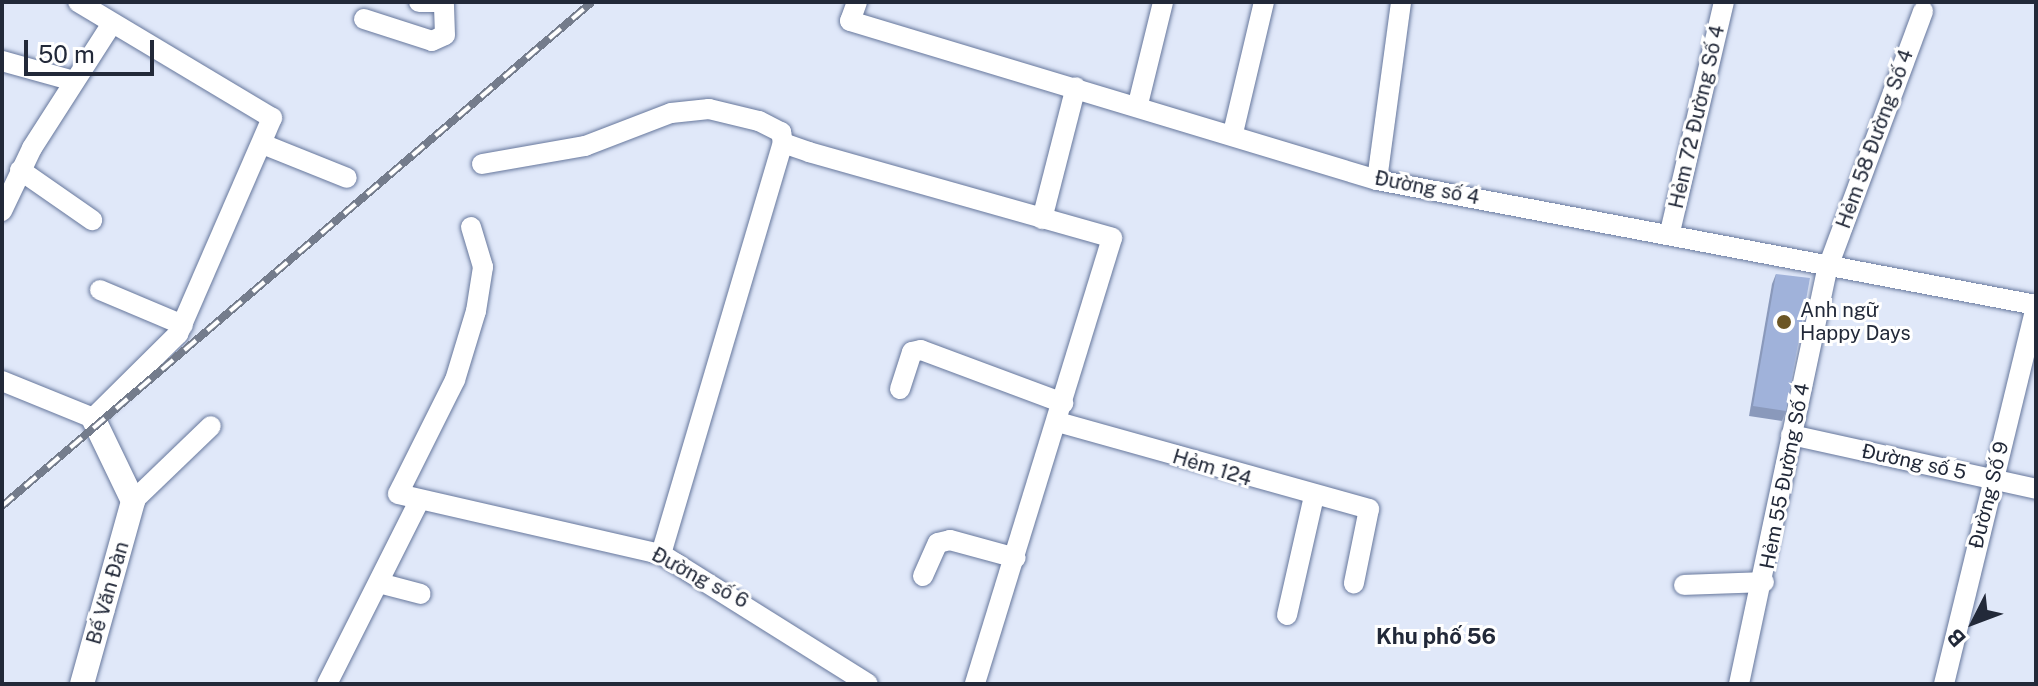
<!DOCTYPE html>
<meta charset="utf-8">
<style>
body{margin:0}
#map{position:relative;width:2038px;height:686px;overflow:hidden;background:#e0e8f9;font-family:"Public Sans",sans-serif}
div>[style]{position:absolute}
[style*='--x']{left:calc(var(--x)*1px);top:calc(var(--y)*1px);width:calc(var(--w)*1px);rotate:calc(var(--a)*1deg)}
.roads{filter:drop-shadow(0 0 2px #66779c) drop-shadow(0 0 2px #66779c)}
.minor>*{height:20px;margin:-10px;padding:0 10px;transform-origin:10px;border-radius:10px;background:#fff}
.tertiary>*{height:24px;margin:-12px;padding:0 12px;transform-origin:12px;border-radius:12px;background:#fff}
.rail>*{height:8px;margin-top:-4px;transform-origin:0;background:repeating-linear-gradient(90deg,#fff 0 15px,#747c8c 0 30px);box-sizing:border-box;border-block:2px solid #747c8c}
.wall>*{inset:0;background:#8a99bb}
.building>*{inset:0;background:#a0b2da}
.dots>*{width:22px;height:22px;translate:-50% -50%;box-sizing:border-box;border:4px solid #fff;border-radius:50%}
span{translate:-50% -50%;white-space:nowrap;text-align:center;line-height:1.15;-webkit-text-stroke:6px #fff;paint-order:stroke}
.street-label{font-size:20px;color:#222939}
.poi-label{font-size:20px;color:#222939}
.left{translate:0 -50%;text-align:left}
.neighbourhood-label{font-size:22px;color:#222939;font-weight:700}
.frame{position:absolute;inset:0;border:4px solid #222939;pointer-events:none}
.north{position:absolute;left:1934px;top:582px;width:80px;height:80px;-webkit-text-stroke:6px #fff;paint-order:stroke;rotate:228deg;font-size:22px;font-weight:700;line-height:32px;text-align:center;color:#222939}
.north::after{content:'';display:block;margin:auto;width:28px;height:36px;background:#222939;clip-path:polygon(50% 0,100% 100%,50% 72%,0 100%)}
.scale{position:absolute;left:24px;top:40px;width:130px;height:36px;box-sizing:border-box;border:4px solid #222939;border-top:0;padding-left:10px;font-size:24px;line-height:28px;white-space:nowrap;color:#222939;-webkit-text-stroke:6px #fff;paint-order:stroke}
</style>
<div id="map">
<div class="roads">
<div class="minor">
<i style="--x:419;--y:2;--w:16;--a:0"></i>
<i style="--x:857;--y:2;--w:20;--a:110"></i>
<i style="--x:850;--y:21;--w:550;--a:16.79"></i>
<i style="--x:1377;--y:180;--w:671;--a:10.74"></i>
<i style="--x:364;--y:19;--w:71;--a:17.9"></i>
<i style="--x:432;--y:41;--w:14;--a:-25"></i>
<i style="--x:445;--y:35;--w:33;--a:-92"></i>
<i style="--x:2;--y:61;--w:75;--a:15.5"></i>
<i style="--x:1138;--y:104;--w:105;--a:-76.2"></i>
<i style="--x:1233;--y:133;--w:135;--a:-76.7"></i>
<i style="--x:265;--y:145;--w:88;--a:21.9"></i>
<i style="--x:482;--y:164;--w:105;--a:-9.9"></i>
<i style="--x:585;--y:146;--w:92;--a:-21"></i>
<i style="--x:671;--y:113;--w:38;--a:-6"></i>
<i style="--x:709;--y:109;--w:51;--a:13.5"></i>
<i style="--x:759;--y:121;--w:25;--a:27"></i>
<i style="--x:781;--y:132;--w:11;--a:80"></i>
<i style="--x:783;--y:143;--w:28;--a:19"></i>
<i style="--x:809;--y:152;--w:315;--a:15.8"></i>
<i style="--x:1112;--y:238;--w:467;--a:107.1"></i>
<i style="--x:20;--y:170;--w:88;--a:34.8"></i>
<i style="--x:1377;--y:180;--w:180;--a:-82.3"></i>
<i style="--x:2;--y:211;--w:70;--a:-64.5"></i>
<i style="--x:32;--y:148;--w:146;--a:-57.3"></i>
<i style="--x:1042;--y:219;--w:136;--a:-75.6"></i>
<i style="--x:471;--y:227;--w:42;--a:73.3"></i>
<i style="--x:483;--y:267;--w:45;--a:99"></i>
<i style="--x:476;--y:311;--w:72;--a:106.9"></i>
<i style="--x:455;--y:380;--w:127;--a:116.6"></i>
<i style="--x:398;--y:494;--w:270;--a:12.9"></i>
<i style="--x:661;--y:554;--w:244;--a:32.1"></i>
<i style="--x:1670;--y:232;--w:236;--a:-76.8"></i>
<i style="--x:100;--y:290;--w:90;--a:22.9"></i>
<i style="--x:2;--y:381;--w:98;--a:22.1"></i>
<i style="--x:93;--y:418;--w:120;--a:-44.7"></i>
<i style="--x:178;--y:334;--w:236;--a:-66.5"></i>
<i style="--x:272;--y:118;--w:226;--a:-149.1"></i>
<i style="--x:900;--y:389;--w:39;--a:-72"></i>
<i style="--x:912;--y:352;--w:9;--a:-13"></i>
<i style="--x:921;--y:350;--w:152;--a:20.5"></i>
<i style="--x:1058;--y:422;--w:323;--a:15.6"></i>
<i style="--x:1369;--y:509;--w:76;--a:101.5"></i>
<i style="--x:1791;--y:435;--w:251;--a:12.4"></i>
<i style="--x:133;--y:501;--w:108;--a:-43.9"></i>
<i style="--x:661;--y:554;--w:429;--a:-73.5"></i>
<i style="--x:923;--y:576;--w:36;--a:-66"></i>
<i style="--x:938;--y:543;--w:12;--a:-14"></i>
<i style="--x:950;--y:540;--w:68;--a:15.3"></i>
<i style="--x:379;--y:583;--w:43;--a:14.7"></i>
<i style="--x:1684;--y:585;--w:80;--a:-2.1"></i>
<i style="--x:1287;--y:615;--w:122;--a:-77.2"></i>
<i style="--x:327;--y:684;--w:203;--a:-63.3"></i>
<i style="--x:1739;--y:684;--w:426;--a:-78"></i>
<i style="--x:1828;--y:267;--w:273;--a:-69.6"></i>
<i style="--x:1944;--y:684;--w:389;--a:-76.3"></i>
</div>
<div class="tertiary">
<i style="--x:82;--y:684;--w:190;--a:-74.4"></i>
<i style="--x:133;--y:501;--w:92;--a:-115.7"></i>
</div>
</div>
<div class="rail">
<i style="--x:2;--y:506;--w:776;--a:-40.51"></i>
</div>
<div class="wall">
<i style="clip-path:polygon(1776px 274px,1786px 411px,1782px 421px,1749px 416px,1772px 284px)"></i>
</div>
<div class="building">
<i style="clip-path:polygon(1776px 274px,1810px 278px,1786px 411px,1753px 406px)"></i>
</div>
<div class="dots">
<i style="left:1784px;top:322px;background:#6c5625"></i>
</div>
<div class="street-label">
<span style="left:1697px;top:117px;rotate:-77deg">Hẻm 72 Đường Số 4</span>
<span style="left:1875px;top:139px;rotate:-70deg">Hẻm 58 Đường Số 4</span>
<span style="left:1427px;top:188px;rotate:11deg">Đường số 4</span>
<span style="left:1914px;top:462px;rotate:12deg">Đường số 5</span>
<span style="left:1212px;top:468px;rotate:17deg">Hẻm 124</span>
<span style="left:1785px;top:476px;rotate:-79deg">Hẻm 55 Đường Số 4</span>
<span style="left:1989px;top:495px;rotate:-76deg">Đường Số 9</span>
<span style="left:700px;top:578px;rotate:28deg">Đường số 6</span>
<span style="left:108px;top:593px;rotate:-74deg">Bế Văn Đàn</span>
</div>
<div class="poi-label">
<span class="left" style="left:1800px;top:322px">Anh ngữ<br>Happy Days</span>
</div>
<div class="neighbourhood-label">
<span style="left:1436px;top:637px">Khu phố 56</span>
</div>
<div class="frame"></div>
<div class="north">B</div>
<div class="scale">50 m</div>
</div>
